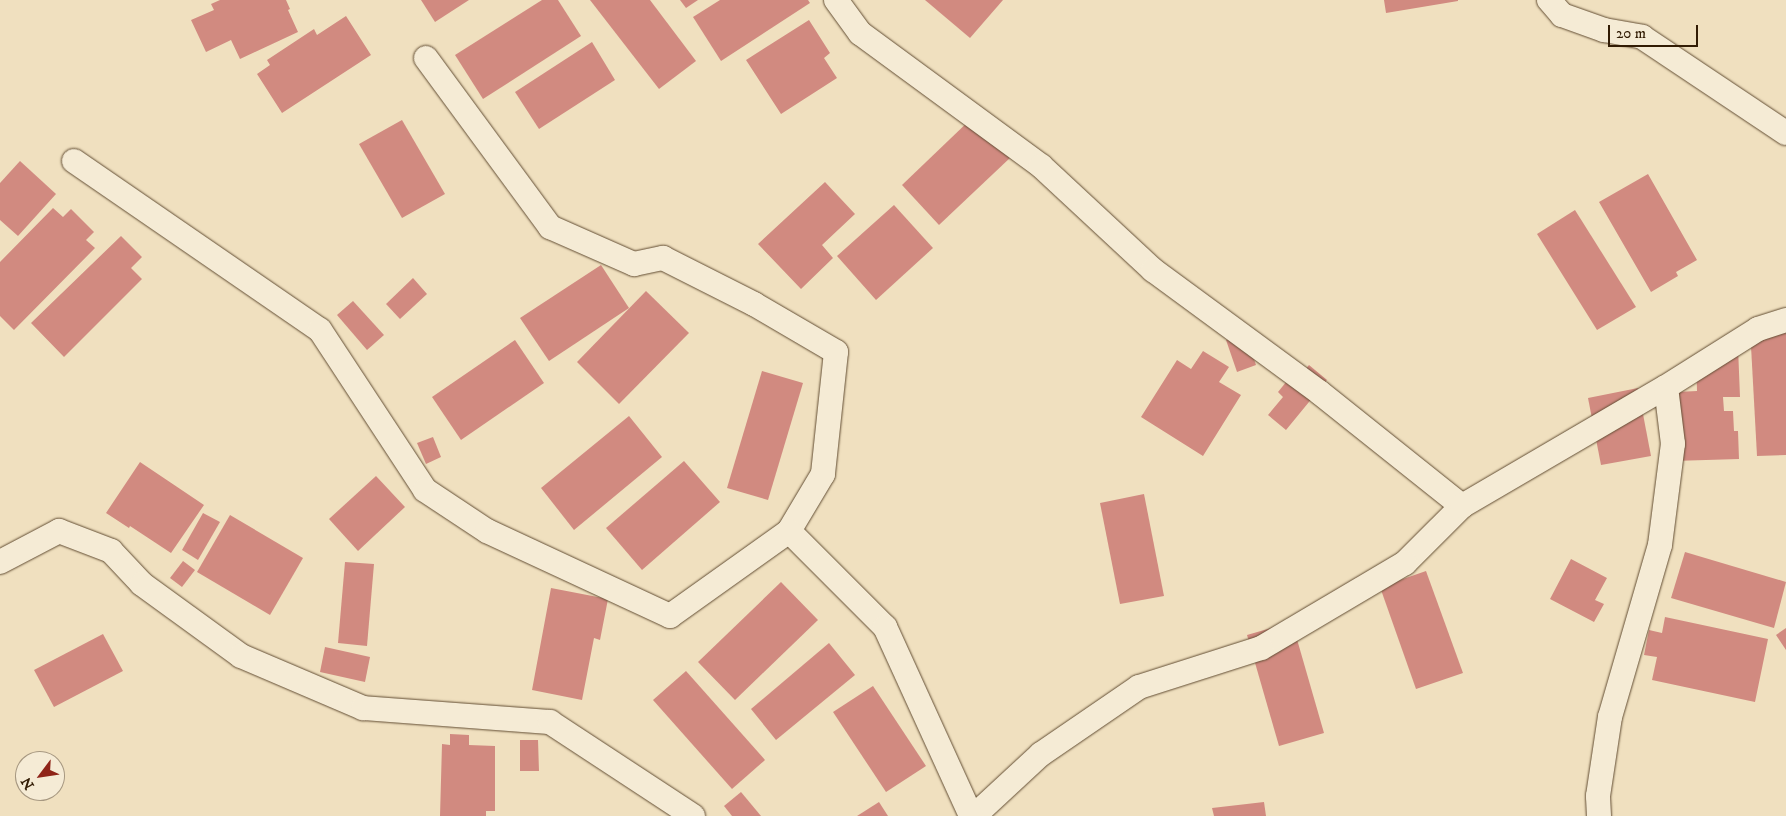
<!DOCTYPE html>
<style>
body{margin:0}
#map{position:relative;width:1786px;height:816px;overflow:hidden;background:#f0e0bf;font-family:"IM FELL DW Pica",serif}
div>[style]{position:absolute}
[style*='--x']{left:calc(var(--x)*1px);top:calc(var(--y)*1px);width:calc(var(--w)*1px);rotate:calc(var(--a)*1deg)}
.building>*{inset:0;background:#d18a80}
.roads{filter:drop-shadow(0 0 1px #624d33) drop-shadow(0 0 1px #624d33)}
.street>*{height:24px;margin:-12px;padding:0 12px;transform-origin:12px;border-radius:12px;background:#f5ebd5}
span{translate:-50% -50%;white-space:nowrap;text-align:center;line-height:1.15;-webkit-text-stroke:5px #f5ebd5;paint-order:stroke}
.north{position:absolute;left:15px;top:751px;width:50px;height:50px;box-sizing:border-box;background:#f5ebd5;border:1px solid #a79881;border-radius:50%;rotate:239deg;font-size:14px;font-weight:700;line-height:20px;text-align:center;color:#321c04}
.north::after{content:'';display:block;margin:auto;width:18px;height:22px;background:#8f2418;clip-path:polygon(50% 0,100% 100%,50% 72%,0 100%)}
.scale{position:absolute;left:1608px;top:25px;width:90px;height:22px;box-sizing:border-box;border:2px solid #321c04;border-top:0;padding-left:6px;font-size:15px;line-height:18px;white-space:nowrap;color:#321c04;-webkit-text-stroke:4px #f5ebd5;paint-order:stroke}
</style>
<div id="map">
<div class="building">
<i style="clip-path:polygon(220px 0,286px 0,290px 9px,288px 10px,298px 32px,240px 59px,231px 40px,206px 52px,191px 20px,214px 10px,211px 4px)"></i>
<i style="clip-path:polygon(421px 0,469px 0,435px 22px)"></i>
<i style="clip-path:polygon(542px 0,558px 0,581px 36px,483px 99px,455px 55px)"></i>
<i style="clip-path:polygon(590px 0,650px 0,696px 61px,659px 89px)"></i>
<i style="clip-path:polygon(680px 0,698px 0,686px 8px)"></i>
<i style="clip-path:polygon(720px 0,808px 0,810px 3px,721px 61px,693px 17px)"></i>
<i style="clip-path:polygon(925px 0,1003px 0,970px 38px)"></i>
<i style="clip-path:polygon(1384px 0,1458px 0,1458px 1px,1386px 13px)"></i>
<i style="clip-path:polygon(346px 16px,371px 55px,282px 113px,257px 74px,270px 65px,267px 60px,314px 29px,317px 35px)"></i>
<i style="clip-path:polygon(809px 20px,830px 53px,824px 58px,837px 78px,781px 114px,746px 60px)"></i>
<i style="clip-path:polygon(592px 42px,615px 80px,539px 129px,515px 92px)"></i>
<i style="clip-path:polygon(973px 117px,1011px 157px,939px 225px,902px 185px)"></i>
<i style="clip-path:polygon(402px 120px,445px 194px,402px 218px,359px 144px)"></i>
<i style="clip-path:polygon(20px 161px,56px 194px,18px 236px,0 220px,0 183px)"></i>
<i style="clip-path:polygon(1648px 174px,1697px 260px,1676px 272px,1678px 276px,1651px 292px,1599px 202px)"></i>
<i style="clip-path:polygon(825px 182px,855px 214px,822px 245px,833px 258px,801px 289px,758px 244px)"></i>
<i style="clip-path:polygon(894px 205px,933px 248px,876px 300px,837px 256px)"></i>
<i style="clip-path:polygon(53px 208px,63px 217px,71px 209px,94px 232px,86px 240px,95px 248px,14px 330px,0 316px,0 262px)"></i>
<i style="clip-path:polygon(1575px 210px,1636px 307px,1597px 330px,1537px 234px)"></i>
<i style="clip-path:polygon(121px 236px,142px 257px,131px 268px,142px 279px,64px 357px,31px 323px)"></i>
<i style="clip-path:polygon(601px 265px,629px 308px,549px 361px,520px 318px)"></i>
<i style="clip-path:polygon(413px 278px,427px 294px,400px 319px,386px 304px)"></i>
<i style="clip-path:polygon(646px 291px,689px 333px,619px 404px,577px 362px)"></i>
<i style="clip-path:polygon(353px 301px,384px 335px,367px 350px,337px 315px)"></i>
<i style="clip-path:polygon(1786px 326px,1786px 455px,1757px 456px,1750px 328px)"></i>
<i style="clip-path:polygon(1245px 333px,1256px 365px,1237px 372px,1226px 340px)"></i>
<i style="clip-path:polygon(515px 340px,544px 383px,461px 440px,432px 397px)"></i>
<i style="clip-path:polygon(1738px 347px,1740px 397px,1723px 397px,1724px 411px,1733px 411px,1734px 431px,1738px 431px,1739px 459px,1673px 461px,1677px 392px,1697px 391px,1696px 356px,1705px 355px,1705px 348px)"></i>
<i style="clip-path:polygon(1203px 351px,1229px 367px,1219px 382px,1241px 395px,1203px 456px,1141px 417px,1177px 360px,1191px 369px)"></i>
<i style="clip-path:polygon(1309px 365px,1327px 380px,1286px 430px,1268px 415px,1283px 397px,1278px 392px,1291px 376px,1296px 381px)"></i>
<i style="clip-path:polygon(762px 371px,803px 383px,768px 500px,727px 488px)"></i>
<i style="clip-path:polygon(1638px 388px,1651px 456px,1601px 465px,1588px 398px)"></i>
<i style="clip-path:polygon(629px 416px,662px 457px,574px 530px,541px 488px)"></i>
<i style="clip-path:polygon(433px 437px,441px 457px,426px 464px,417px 443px)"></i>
<i style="clip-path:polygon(684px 461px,720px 502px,642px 570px,606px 528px)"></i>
<i style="clip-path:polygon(140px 462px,204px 505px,171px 553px,130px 526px,129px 528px,106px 513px)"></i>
<i style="clip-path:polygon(376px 476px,405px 507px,358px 551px,329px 519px)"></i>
<i style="clip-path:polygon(1144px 494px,1164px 596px,1120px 604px,1100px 503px)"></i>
<i style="clip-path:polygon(203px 513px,220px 522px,198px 560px,182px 550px)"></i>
<i style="clip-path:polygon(230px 515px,303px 558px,270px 615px,197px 572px)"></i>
<i style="clip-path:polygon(1685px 552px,1786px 582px,1774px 628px,1671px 598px)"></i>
<i style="clip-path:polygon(1571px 559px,1607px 578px,1595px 600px,1604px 604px,1594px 622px,1550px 599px)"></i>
<i style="clip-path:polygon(183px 561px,195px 570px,182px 587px,170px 578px)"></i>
<i style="clip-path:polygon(345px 562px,374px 564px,367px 646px,338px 643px)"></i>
<i style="clip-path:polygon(1426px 571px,1463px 673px,1416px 689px,1380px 587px)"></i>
<i style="clip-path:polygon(781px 582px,818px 620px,735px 700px,698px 662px)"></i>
<i style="clip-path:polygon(551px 588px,608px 599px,600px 640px,594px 638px,582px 700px,532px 690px)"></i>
<i style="clip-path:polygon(1665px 617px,1768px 639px,1755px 702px,1652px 680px,1657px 657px,1644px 655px,1649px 630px,1662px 633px)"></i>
<i style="clip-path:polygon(1292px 622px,1324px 733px,1279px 746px,1247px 635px)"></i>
<i style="clip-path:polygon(1786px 628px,1786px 650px,1776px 635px)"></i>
<i style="clip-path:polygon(103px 634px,123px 671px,54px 707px,34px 670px)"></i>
<i style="clip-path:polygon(829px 643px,855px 675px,776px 740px,751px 709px)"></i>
<i style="clip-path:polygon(325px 647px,370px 657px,365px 682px,320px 672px)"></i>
<i style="clip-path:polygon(686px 671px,765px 760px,732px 789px,653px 700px)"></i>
<i style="clip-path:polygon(873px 686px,926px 766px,886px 792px,833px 712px)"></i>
<i style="clip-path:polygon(450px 734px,469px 735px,469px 745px,495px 746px,495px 811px,486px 811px,486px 816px,440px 816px,442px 744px,450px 745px)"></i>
<i style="clip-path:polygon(520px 740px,538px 740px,539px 771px,520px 771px)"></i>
<i style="clip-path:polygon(741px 792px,761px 816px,732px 816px,724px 806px)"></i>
<i style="clip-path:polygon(879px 802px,888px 816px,857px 816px)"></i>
<i style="clip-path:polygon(1264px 802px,1266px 816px,1214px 816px,1212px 808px)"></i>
</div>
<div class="roads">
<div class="street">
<i style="--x:836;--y:0;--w:41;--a:54"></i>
<i style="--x:860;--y:33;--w:225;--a:36.3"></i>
<i style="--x:1041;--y:166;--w:153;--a:42.9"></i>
<i style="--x:1153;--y:270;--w:206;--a:36.3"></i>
<i style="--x:1319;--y:392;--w:183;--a:38.6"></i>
<i style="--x:1462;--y:506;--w:81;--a:135"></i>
<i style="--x:1405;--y:563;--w:167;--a:149.4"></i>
<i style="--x:1261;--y:648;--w:128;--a:162.3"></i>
<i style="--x:1139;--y:687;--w:119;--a:145.6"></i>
<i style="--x:1041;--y:754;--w:91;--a:137.2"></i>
<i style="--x:1549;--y:0;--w:20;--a:49"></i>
<i style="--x:1562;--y:15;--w:45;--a:19.7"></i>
<i style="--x:1604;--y:30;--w:39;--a:10"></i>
<i style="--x:1642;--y:37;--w:173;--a:33.7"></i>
<i style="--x:426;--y:58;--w:210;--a:53.7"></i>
<i style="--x:550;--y:227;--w:92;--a:23.8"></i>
<i style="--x:634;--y:264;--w:30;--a:-12"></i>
<i style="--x:663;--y:258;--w:102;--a:26.8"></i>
<i style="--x:754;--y:304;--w:95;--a:30.3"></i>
<i style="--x:836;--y:352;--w:123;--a:96.1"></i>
<i style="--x:823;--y:474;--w:66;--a:120.8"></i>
<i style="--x:74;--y:161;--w:298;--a:34.5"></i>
<i style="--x:320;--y:330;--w:191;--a:56.7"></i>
<i style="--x:425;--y:490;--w:74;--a:33.5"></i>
<i style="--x:487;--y:531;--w:202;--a:24.9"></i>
<i style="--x:670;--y:616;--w:146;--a:-35.5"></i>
<i style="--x:789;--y:531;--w:136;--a:45"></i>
<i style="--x:885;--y:627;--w:208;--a:65.5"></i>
<i style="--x:1462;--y:506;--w:236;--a:-30.3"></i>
<i style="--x:1666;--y:387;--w:109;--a:-32.2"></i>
<i style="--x:1758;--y:329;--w:29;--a:-18"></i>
<i style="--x:0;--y:562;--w:67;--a:-27.7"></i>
<i style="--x:59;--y:531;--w:56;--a:21"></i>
<i style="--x:111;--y:551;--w:45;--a:46.8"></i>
<i style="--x:142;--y:584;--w:122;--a:36"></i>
<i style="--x:241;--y:656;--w:133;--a:23.1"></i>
<i style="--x:363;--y:708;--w:188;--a:4.3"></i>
<i style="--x:550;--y:722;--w:171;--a:33.3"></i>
<i style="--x:1599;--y:816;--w:20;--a:-93"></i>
<i style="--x:1598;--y:796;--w:80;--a:-81.4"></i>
<i style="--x:1610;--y:717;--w:179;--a:-73.8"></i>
<i style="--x:1660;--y:545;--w:102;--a:-82.7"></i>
<i style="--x:1673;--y:444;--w:57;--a:-97"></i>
</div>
</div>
<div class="north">N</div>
<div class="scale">20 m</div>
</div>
